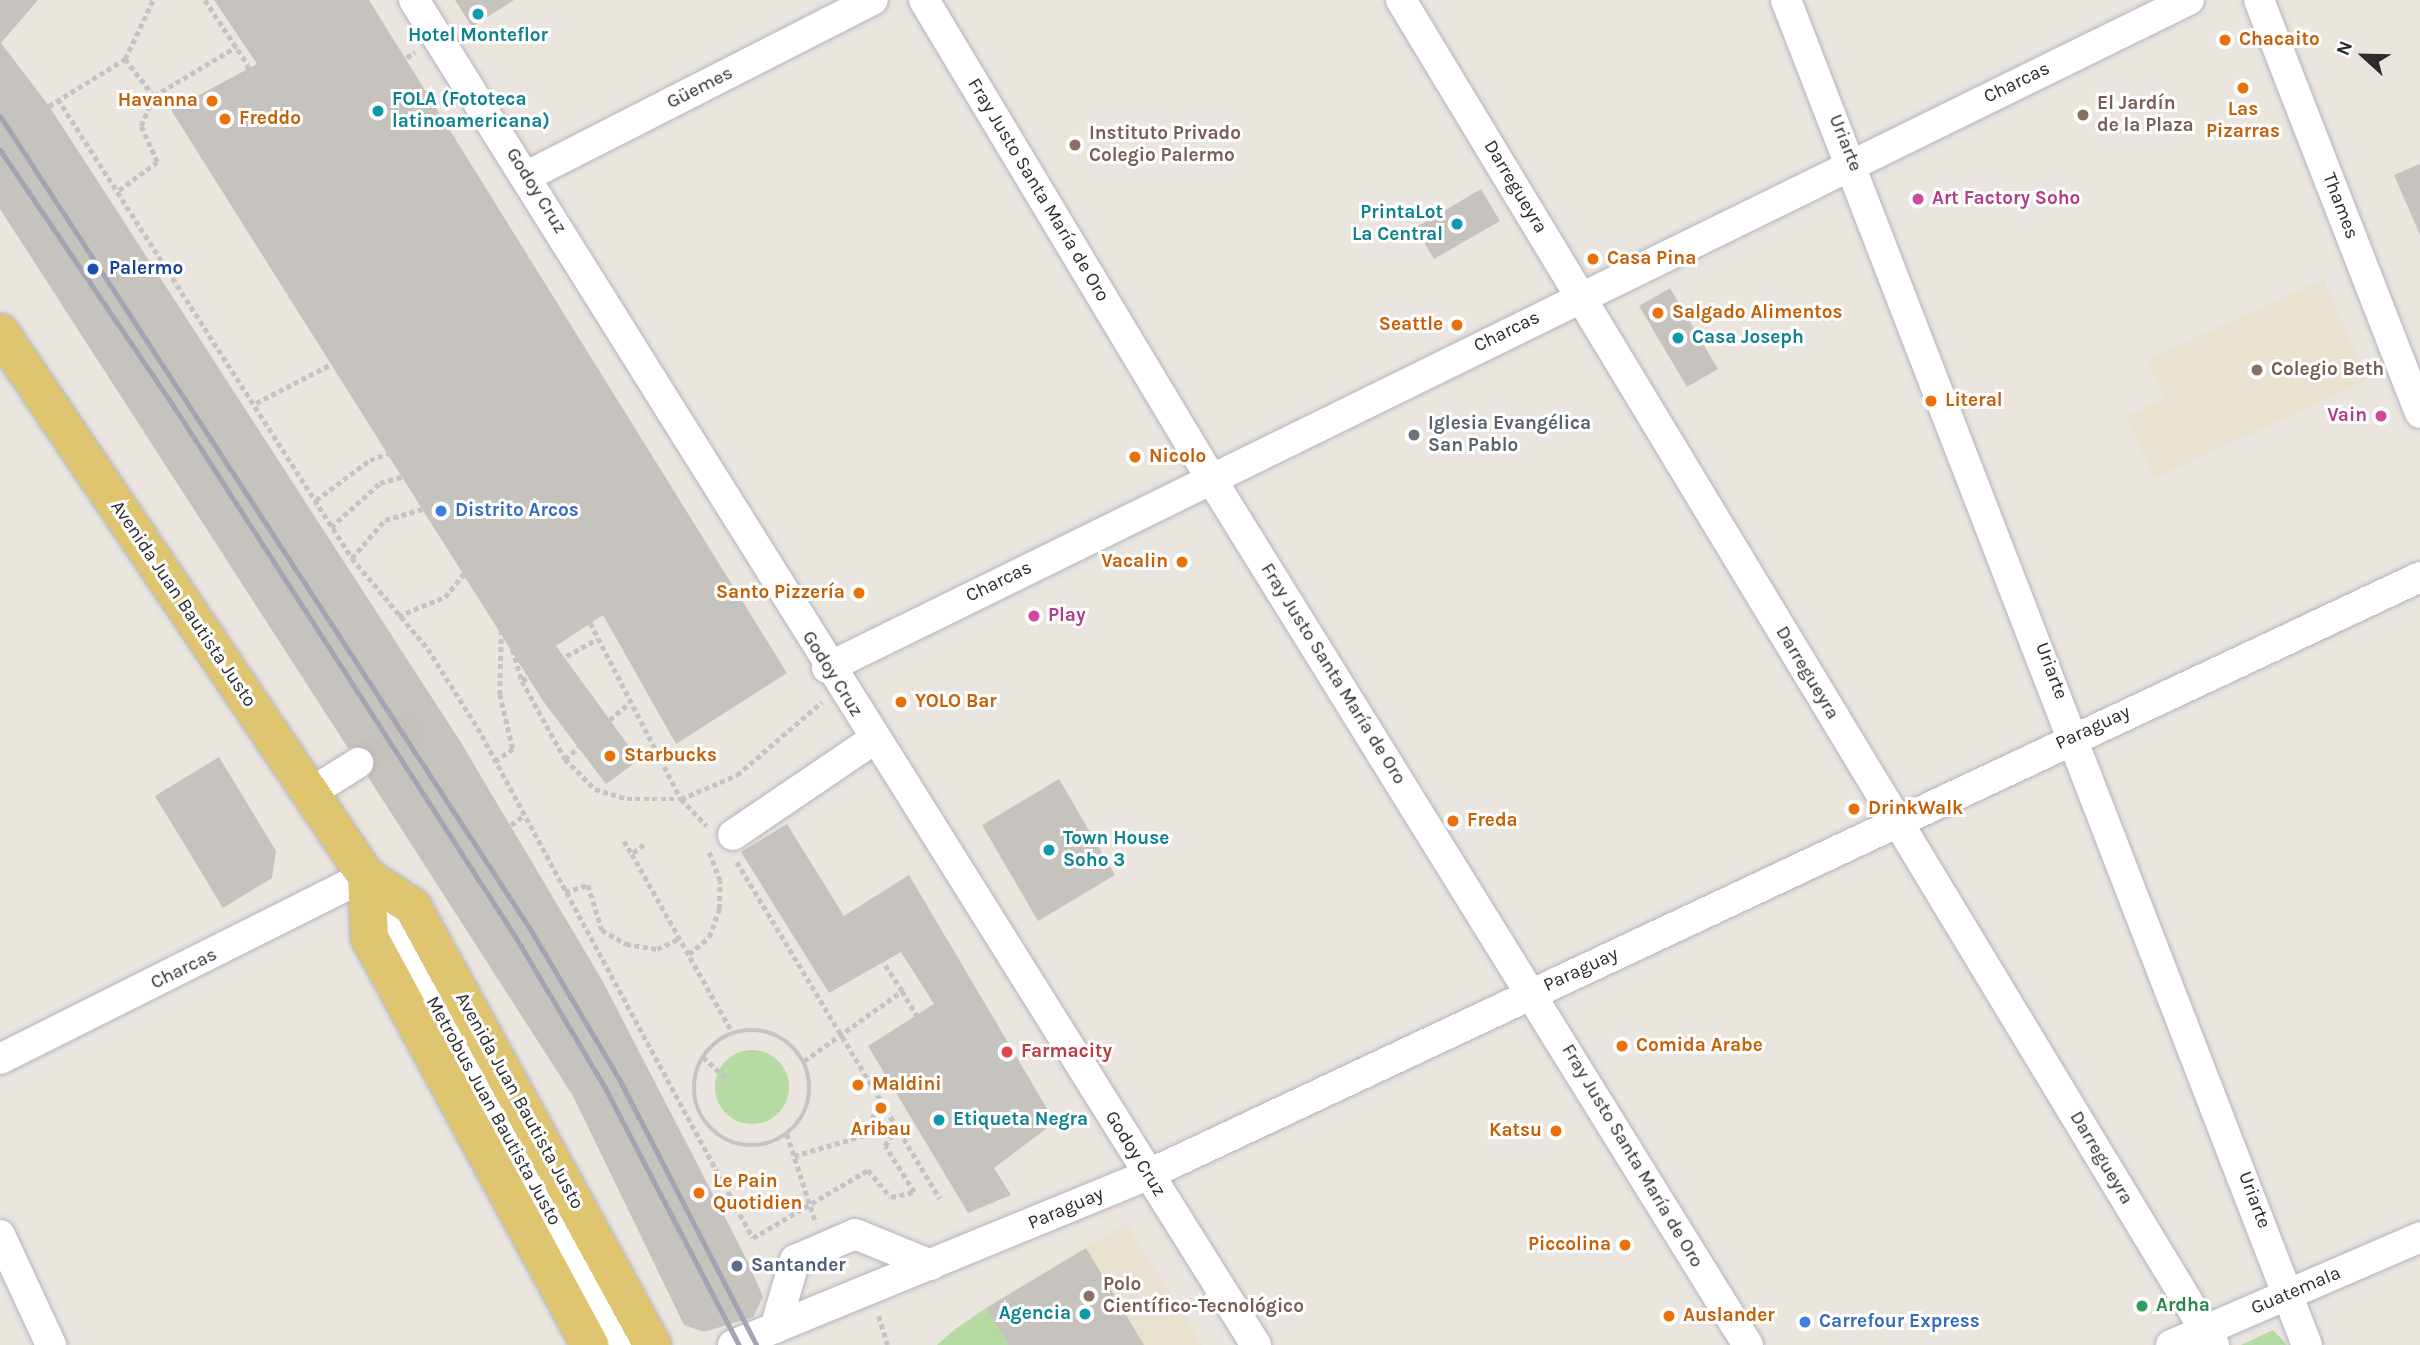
<!DOCTYPE html>
<meta charset="utf-8">
<style>
body{margin:0}
#map{position:relative;width:2420px;height:1345px;overflow:hidden;background:#ebe5df;font-family:Karla,sans-serif}
div>[style]{position:absolute}
[style*='--x']{left:calc(var(--x)*1px);top:calc(var(--y)*1px);width:calc(var(--w)*1px);rotate:calc(var(--a)*1deg)}
.education>*{inset:0;background:#eae2d0}
.green>*{inset:0;background:#b5daa2}
.round{border-radius:50%}
.building>*{inset:0;background:#c6c2be}
.minor-tunnel>*{height:30px;margin-top:-15px;transform-origin:0;background:repeating-linear-gradient(90deg,#c5c0bb 0 30px,transparent 0 45px)}
.path>*{height:4.5px;margin-top:-2.25px;transform-origin:0;background:repeating-linear-gradient(90deg,#c4c4c4 0 5px,transparent 0 8.5px)}
.path>.ring{margin:-2.25px;padding:0;box-sizing:content-box;background:none;border:4.5px solid #c4c4c4;border-radius:50%}
.roads{filter:drop-shadow(0 0 2px #b2b4bd) drop-shadow(0 0 2px #b2b4bd)}
.minor>*{height:30px;margin:-15px;padding:0 15px;transform-origin:15px;border-radius:15px;background:#fff}
.major>*{height:37px;margin:-18.5px;padding:0 18.5px;transform-origin:18.5px;border-radius:18.5px;background:#dfc56f}
.rail>*{height:5px;margin:-2.5px;padding:0 2.5px;transform-origin:2.5px;border-radius:2.5px;background:#a2a4b2}
.dots>*{width:19px;height:19px;translate:-50% -50%;box-sizing:border-box;border:4px solid #fff;border-radius:50%}
span{translate:-50% -50%;white-space:nowrap;text-align:center;line-height:1.15;-webkit-text-stroke:6px #fff;paint-order:stroke}
.culture-label{font-size:19px;color:#0d838f;font-weight:700}
.left{translate:0 -50%;text-align:left}
.right{translate:-100% -50%;text-align:right}
.food-label{font-size:19px;color:#c56008;font-weight:700}
.street-label{font-size:19px;color:#2b2b2b}
.education-label{font-size:19px;color:#785e54;font-weight:700}
.hotel-label{font-size:19px;color:#b23c85;font-weight:700}
.transit-label{font-size:19px;color:#164399;font-weight:700}
.worship-label{font-size:19px;color:#5b616d;font-weight:700}
.shop-label{font-size:19px;color:#366cbe;font-weight:700}
.health-label{font-size:19px;color:#be3a42;font-weight:700}
.service-label{font-size:19px;color:#4e5e75;font-weight:700}
.leisure-label{font-size:19px;color:#27864d;font-weight:700}
.north{position:absolute;left:2329px;top:21px;width:70px;height:70px;-webkit-text-stroke:5px #fff;paint-order:stroke;rotate:292deg;font-size:19px;font-weight:700;line-height:28px;text-align:center;color:#2b2b2b}
.north::after{content:'';display:block;margin:auto;width:24px;height:32px;background:#2b2b2b;clip-path:polygon(50% 0,100% 100%,50% 72%,0 100%)}
</style>
<div id="map">
<div class="education">
<i style="clip-path:polygon(2324px 279px,2367px 380px,2154px 479px,2126px 416px,2164px 398px,2147px 359px)"></i>
<i style="clip-path:polygon(1126px 1223px,1202px 1345px,937px 1345px,986px 1308px)"></i>
</div>
<div class="green">
<i class="round" style="left:715px;top:1050px;width:74px;height:74px"></i>
<i style="clip-path:polygon(986px 1308px,1008px 1345px,937px 1345px,954px 1330px)"></i>
<i style="clip-path:polygon(2273px 1330px,2287px 1345px,2241px 1345px)"></i>
</div>
<div class="building">
<i style="clip-path:polygon(0 0,38px 0,1px 43px,49px 106px,460px 741px,602px 980px,748px 1262px,763px 1297px,753px 1317px,704px 1332px,684px 1325px,573px 1096px,368px 777px,373px 754px,366px 747px,348px 748px,0 209px)"></i>
<i style="clip-path:polygon(214px 0,369px 0,787px 673px,676px 744px,603px 615px,556px 646px,639px 760px,606px 784px,543px 701px,171px 110px,257px 64px)"></i>
<i style="clip-path:polygon(455px 0,514px 0,472px 27px)"></i>
<i style="clip-path:polygon(2420px 164px,2420px 235px,2394px 175px)"></i>
<i style="clip-path:polygon(1481px 189px,1500px 221px,1434px 259px,1415px 228px)"></i>
<i style="clip-path:polygon(1670px 288px,1718px 369px,1687px 387px,1639px 306px)"></i>
<i style="clip-path:polygon(219px 757px,276px 851px,272px 878px,223px 908px,155px 796px)"></i>
<i style="clip-path:polygon(1059px 779px,1115px 875px,1038px 921px,982px 825px)"></i>
<i style="clip-path:polygon(787px 824px,844px 916px,909px 875px,1055px 1122px,994px 1168px,1011px 1195px,968px 1213px,868px 1046px,934px 1004px,901px 952px,829px 993px,741px 852px)"></i>
<i style="clip-path:polygon(1086px 1248px,1144px 1345px,1008px 1345px,986px 1308px)"></i>
</div>
<div class="minor-tunnel">
<i style="--x:358;--y:763;--w:83;--a:-33.7"></i>
</div>
<div class="path">
<i style="--x:205;--y:0;--w:78;--a:56.5"></i>
<i style="--x:248;--y:65;--w:147;--a:86.9"></i>
<i style="--x:256;--y:212;--w:170;--a:59.2"></i>
<i style="--x:343;--y:358;--w:177;--a:54.4"></i>
<i style="--x:446;--y:502;--w:68;--a:-6.7"></i>
<i style="--x:514;--y:494;--w:107;--a:57.9"></i>
<i style="--x:571;--y:585;--w:241;--a:62.8"></i>
<i style="--x:681;--y:799;--w:37;--a:46"></i>
<i style="--x:125;--y:59;--w:47;--a:51.9"></i>
<i style="--x:58;--y:99;--w:545;--a:57.36"></i>
<i style="--x:352;--y:558;--w:119;--a:50.1"></i>
<i style="--x:428;--y:649;--w:93;--a:57.7"></i>
<i style="--x:478;--y:728;--w:579;--a:61.67"></i>
<i style="--x:753;--y:1238;--w:134;--a:-30.6"></i>
<i style="--x:868;--y:1170;--w:35;--a:50"></i>
<i style="--x:891;--y:1197;--w:24;--a:-12"></i>
<i style="--x:914;--y:1192;--w:54;--a:-122.2"></i>
<i style="--x:885;--y:1146;--w:25;--a:-58"></i>
<i style="--x:49;--y:106;--w:89;--a:-31.7"></i>
<i style="--x:125;--y:59;--w:65;--a:-64.6"></i>
<i style="--x:255;--y:123;--w:51;--a:-2.2"></i>
<i style="--x:306;--y:121;--w:129;--a:-32.3"></i>
<i style="--x:119;--y:190;--w:47;--a:-36.4"></i>
<i style="--x:157;--y:162;--w:39;--a:-114"></i>
<i style="--x:141;--y:126;--w:33;--a:-67"></i>
<i style="--x:154;--y:96;--w:96;--a:-30.9"></i>
<i style="--x:256;--y:403;--w:98;--a:-27.3"></i>
<i style="--x:416;--y:456;--w:201;--a:-31.8"></i>
<i style="--x:316;--y:500;--w:67;--a:-36.5"></i>
<i style="--x:370;--y:460;--w:35;--a:-20"></i>
<i style="--x:331;--y:527;--w:66;--a:-41.9"></i>
<i style="--x:380;--y:483;--w:47;--a:-16.1"></i>
<i style="--x:352;--y:558;--w:50;--a:-49"></i>
<i style="--x:385;--y:520;--w:64;--a:-16.4"></i>
<i style="--x:571;--y:585;--w:84;--a:-31.4"></i>
<i style="--x:398;--y:616;--w:51;--a:-22"></i>
<i style="--x:445;--y:597;--w:41;--a:-50.9"></i>
<i style="--x:471;--y:565;--w:57;--a:57.1"></i>
<i style="--x:502;--y:613;--w:81;--a:91.4"></i>
<i style="--x:500;--y:694;--w:57;--a:76.7"></i>
<i style="--x:513;--y:749;--w:22;--a:144"></i>
<i style="--x:503;--y:617;--w:67;--a:73.5"></i>
<i style="--x:522;--y:681;--w:89;--a:61.1"></i>
<i style="--x:565;--y:759;--w:84;--a:-41.1"></i>
<i style="--x:522;--y:681;--w:86;--a:-29.2"></i>
<i style="--x:565;--y:759;--w:42;--a:45"></i>
<i style="--x:595;--y:789;--w:34;--a:17"></i>
<i style="--x:627;--y:799;--w:54;--a:0"></i>
<i style="--x:681;--y:799;--w:61;--a:-23.2"></i>
<i style="--x:737;--y:775;--w:112;--a:-40.7"></i>
<i style="--x:511;--y:825;--w:15;--a:-37"></i>
<i style="--x:624;--y:841;--w:15;--a:58"></i>
<i style="--x:644;--y:845;--w:15;--a:143"></i>
<i style="--x:632;--y:854;--w:206;--a:60.6"></i>
<i style="--x:737;--y:862;--w:393;--a:58.9"></i>
<i style="--x:565;--y:892;--w:24;--a:-17"></i>
<i style="--x:588;--y:885;--w:47;--a:72.7"></i>
<i style="--x:602;--y:930;--w:28;--a:30"></i>
<i style="--x:626;--y:944;--w:31;--a:9"></i>
<i style="--x:657;--y:949;--w:23;--a:-25"></i>
<i style="--x:689;--y:954;--w:26;--a:-40"></i>
<i style="--x:709;--y:937;--w:30;--a:-70"></i>
<i style="--x:719;--y:909;--w:28;--a:-88"></i>
<i style="--x:720;--y:881;--w:31;--a:-111"></i>
<i style="--x:902;--y:991;--w:186;--a:58.6"></i>
<i class="ring" style="left:694px;top:1030px;width:111.5px;height:111.5px"></i>
<i style="--x:703;--y:1057;--w:31;--a:42"></i>
<i style="--x:804;--y:1061;--w:120;--a:-35.5"></i>
<i style="--x:902;--y:991;--w:64;--a:-123.4"></i>
<i style="--x:867;--y:938;--w:68;--a:-36"></i>
<i style="--x:787;--y:1134;--w:94;--a:72"></i>
<i style="--x:794;--y:1156;--w:75;--a:-16.3"></i>
<i style="--x:866;--y:1135;--w:41;--a:-70.3"></i>
<i style="--x:879;--y:1316;--w:30;--a:73"></i>
</div>
<div class="roads">
<div class="minor">
<i style="--x:414;--y:0;--w:1587;--a:57.95"></i>
<i style="--x:924;--y:0;--w:556;--a:59.05"></i>
<i style="--x:1210;--y:477;--w:1021;--a:58.21"></i>
<i style="--x:1401;--y:0;--w:1572;--a:58.85"></i>
<i style="--x:1786;--y:0;--w:1442;--a:68.83"></i>
<i style="--x:2259;--y:0;--w:443;--a:68.7"></i>
<i style="--x:527;--y:176;--w:388;--a:-27"></i>
<i style="--x:827;--y:668;--w:1517;--a:-26.13"></i>
<i style="--x:310;--y:793;--w:57;--a:-32"></i>
<i style="--x:733;--y:835;--w:169;--a:-34.2"></i>
<i style="--x:0;--y:1059;--w:409;--a:-26.6"></i>
<i style="--x:366;--y:876;--w:534;--a:61.47"></i>
<i style="--x:0;--y:1235;--w:121;--a:65.1"></i>
<i style="--x:775;--y:1328;--w:71;--a:-73.6"></i>
<i style="--x:795;--y:1260;--w:65;--a:-23.4"></i>
<i style="--x:855;--y:1234;--w:82;--a:22.2"></i>
<i style="--x:733;--y:1345;--w:448;--a:-22.3"></i>
<i style="--x:1147;--y:1175;--w:1406;--a:-25.16"></i>
<i style="--x:2171;--y:1345;--w:271;--a:-23.4"></i>
</div>
<div class="major">
<i style="--x:0;--y:332;--w:656;--a:56.07"></i>
<i style="--x:366;--y:876;--w:55;--a:33.1"></i>
<i style="--x:412;--y:906;--w:500;--a:61.33"></i>
<i style="--x:366;--y:876;--w:61;--a:87.2"></i>
<i style="--x:369;--y:937;--w:464;--a:61.6"></i>
</div>
</div>
<div class="rail">
<i style="--x:0;--y:116;--w:970;--a:56.9"></i>
<i style="--x:530;--y:929;--w:174;--a:59.3"></i>
<i style="--x:619;--y:1079;--w:299;--a:62.7"></i>
<i style="--x:0;--y:150;--w:307;--a:55.9"></i>
<i style="--x:172;--y:404;--w:635;--a:57.21"></i>
<i style="--x:516;--y:938;--w:174;--a:59.3"></i>
<i style="--x:605;--y:1088;--w:290;--a:62.5"></i>
</div>
<div class="dots">
<i style="left:478px;top:14px;background:#0f9aa8"></i>
<i style="left:2225px;top:40px;background:#e8710a"></i>
<i style="left:2243px;top:88px;background:#e8710a"></i>
<i style="left:212px;top:101px;background:#e8710a"></i>
<i style="left:378px;top:111px;background:#0f9aa8"></i>
<i style="left:2083px;top:115px;background:#8d6e63"></i>
<i style="left:225px;top:119px;background:#e8710a"></i>
<i style="left:1075px;top:145px;background:#8d6e63"></i>
<i style="left:1918px;top:199px;background:#d1479c"></i>
<i style="left:1457px;top:224px;background:#0f9aa8"></i>
<i style="left:1593px;top:259px;background:#e8710a"></i>
<i style="left:93px;top:269px;background:#1a4fb4"></i>
<i style="left:1658px;top:313px;background:#e8710a"></i>
<i style="left:1457px;top:325px;background:#e8710a"></i>
<i style="left:1678px;top:338px;background:#0f9aa8"></i>
<i style="left:2257px;top:370px;background:#8d6e63"></i>
<i style="left:1931px;top:401px;background:#e8710a"></i>
<i style="left:2381px;top:416px;background:#d1479c"></i>
<i style="left:1414px;top:435px;background:#6b7280"></i>
<i style="left:1135px;top:457px;background:#e8710a"></i>
<i style="left:441px;top:511px;background:#3f7fe0"></i>
<i style="left:1182px;top:562px;background:#e8710a"></i>
<i style="left:859px;top:593px;background:#e8710a"></i>
<i style="left:1034px;top:616px;background:#d1479c"></i>
<i style="left:901px;top:702px;background:#e8710a"></i>
<i style="left:610px;top:756px;background:#e8710a"></i>
<i style="left:1854px;top:809px;background:#e8710a"></i>
<i style="left:1453px;top:821px;background:#e8710a"></i>
<i style="left:1049px;top:850px;background:#0f9aa8"></i>
<i style="left:1622px;top:1046px;background:#e8710a"></i>
<i style="left:1007px;top:1052px;background:#e0444e"></i>
<i style="left:858px;top:1085px;background:#e8710a"></i>
<i style="left:881px;top:1108px;background:#e8710a"></i>
<i style="left:939px;top:1120px;background:#0f9aa8"></i>
<i style="left:1556px;top:1131px;background:#e8710a"></i>
<i style="left:699px;top:1193px;background:#e8710a"></i>
<i style="left:1625px;top:1245px;background:#e8710a"></i>
<i style="left:737px;top:1266px;background:#5c6f8a"></i>
<i style="left:1089px;top:1296px;background:#8d6e63"></i>
<i style="left:2142px;top:1306px;background:#2e9e5b"></i>
<i style="left:1085px;top:1314px;background:#0f9aa8"></i>
<i style="left:1669px;top:1316px;background:#e8710a"></i>
<i style="left:1805px;top:1322px;background:#3f7fe0"></i>
</div>
<div class="culture-label">
<span style="left:478px;top:36px">Hotel Monteflor</span>
<span class="left" style="left:392px;top:111px">FOLA (Fototeca<br>latinoamericana)</span>
<span class="right" style="left:1443px;top:224px">PrintaLot<br>La Central</span>
<span class="left" style="left:1692px;top:338px">Casa Joseph</span>
<span class="left" style="left:1063px;top:850px">Town House<br>Soho 3</span>
<span class="left" style="left:953px;top:1120px">Etiqueta Negra</span>
<span class="right" style="left:1071px;top:1314px">Agencia</span>
</div>
<div class="food-label">
<span class="left" style="left:2239px;top:40px">Chacaito</span>
<span class="right" style="left:198px;top:101px">Havanna</span>
<span style="left:2243px;top:121px">Las<br>Pizarras</span>
<span class="left" style="left:239px;top:119px">Freddo</span>
<span class="left" style="left:1607px;top:259px">Casa Pina</span>
<span class="left" style="left:1672px;top:313px">Salgado Alimentos</span>
<span class="right" style="left:1443px;top:325px">Seattle</span>
<span class="left" style="left:1945px;top:401px">Literal</span>
<span class="left" style="left:1149px;top:457px">Nicolo</span>
<span class="right" style="left:1168px;top:562px">Vacalin</span>
<span class="right" style="left:845px;top:593px">Santo Pizzería</span>
<span class="left" style="left:915px;top:702px">YOLO Bar</span>
<span class="left" style="left:624px;top:756px">Starbucks</span>
<span class="left" style="left:1868px;top:809px">DrinkWalk</span>
<span class="left" style="left:1467px;top:821px">Freda</span>
<span class="left" style="left:1636px;top:1046px">Comida Arabe</span>
<span class="left" style="left:872px;top:1085px">Maldini</span>
<span style="left:881px;top:1130px">Aribau</span>
<span class="right" style="left:1542px;top:1131px">Katsu</span>
<span class="left" style="left:713px;top:1193px">Le Pain<br>Quotidien</span>
<span class="right" style="left:1611px;top:1245px">Piccolina</span>
<span class="left" style="left:1683px;top:1316px">Auslander</span>
</div>
<div class="street-label">
<span style="left:2017px;top:83px;rotate:-26deg">Charcas</span>
<span style="left:700px;top:88px;rotate:-27deg">Güemes</span>
<span style="left:1845px;top:143px;rotate:68deg">Uriarte</span>
<span style="left:1515px;top:187px;rotate:59deg">Darregueyra</span>
<span style="left:1038px;top:190px;rotate:59deg">Fray Justo Santa María de Oro</span>
<span style="left:536px;top:191px;rotate:58deg">Godoy Cruz</span>
<span style="left:2340px;top:206px;rotate:69deg">Thames</span>
<span style="left:1507px;top:332px;rotate:-26deg">Charcas</span>
<span style="left:999px;top:582px;rotate:-26deg">Charcas</span>
<span style="left:183px;top:604px;rotate:56deg">Avenida Juan Bautista Justo</span>
<span style="left:2051px;top:671px;rotate:69deg">Uriarte</span>
<span style="left:1807px;top:673px;rotate:59deg">Darregueyra</span>
<span style="left:832px;top:674px;rotate:58deg">Godoy Cruz</span>
<span style="left:1333px;top:674px;rotate:58deg">Fray Justo Santa María de Oro</span>
<span style="left:2093px;top:728px;rotate:-25deg">Paraguay</span>
<span style="left:184px;top:969px;rotate:-26deg">Charcas</span>
<span style="left:1581px;top:970px;rotate:-25deg">Paraguay</span>
<span style="left:519px;top:1101px;rotate:61deg">Avenida Juan Bautista Justo</span>
<span style="left:493px;top:1111px;rotate:61deg">Metrobus Juan Bautista Justo</span>
<span style="left:1135px;top:1154px;rotate:58deg">Godoy Cruz</span>
<span style="left:1632px;top:1156px;rotate:59deg">Fray Justo Santa María de Oro</span>
<span style="left:2101px;top:1158px;rotate:59deg">Darregueyra</span>
<span style="left:2254px;top:1200px;rotate:69deg">Uriarte</span>
<span style="left:1066px;top:1209px;rotate:-23deg">Paraguay</span>
<span style="left:2296px;top:1291px;rotate:-23deg">Guatemala</span>
</div>
<div class="education-label">
<span class="left" style="left:2097px;top:115px">El Jardín<br>de la Plaza</span>
<span class="left" style="left:1089px;top:145px">Instituto Privado<br>Colegio Palermo</span>
<span class="left" style="left:2271px;top:370px">Colegio Beth</span>
<span class="left" style="left:1103px;top:1296px">Polo<br>Científico-Tecnológico</span>
</div>
<div class="hotel-label">
<span class="left" style="left:1932px;top:199px">Art Factory Soho</span>
<span class="right" style="left:2367px;top:416px">Vain</span>
<span class="left" style="left:1048px;top:616px">Play</span>
</div>
<div class="transit-label">
<span class="left" style="left:109px;top:269px">Palermo</span>
</div>
<div class="worship-label">
<span class="left" style="left:1428px;top:435px">Iglesia Evangélica<br>San Pablo</span>
</div>
<div class="shop-label">
<span class="left" style="left:455px;top:511px">Distrito Arcos</span>
<span class="left" style="left:1819px;top:1322px">Carrefour Express</span>
</div>
<div class="health-label">
<span class="left" style="left:1021px;top:1052px">Farmacity</span>
</div>
<div class="service-label">
<span class="left" style="left:751px;top:1266px">Santander</span>
</div>
<div class="leisure-label">
<span class="left" style="left:2156px;top:1306px">Ardha</span>
</div>
<div class="north">N</div>
</div>
